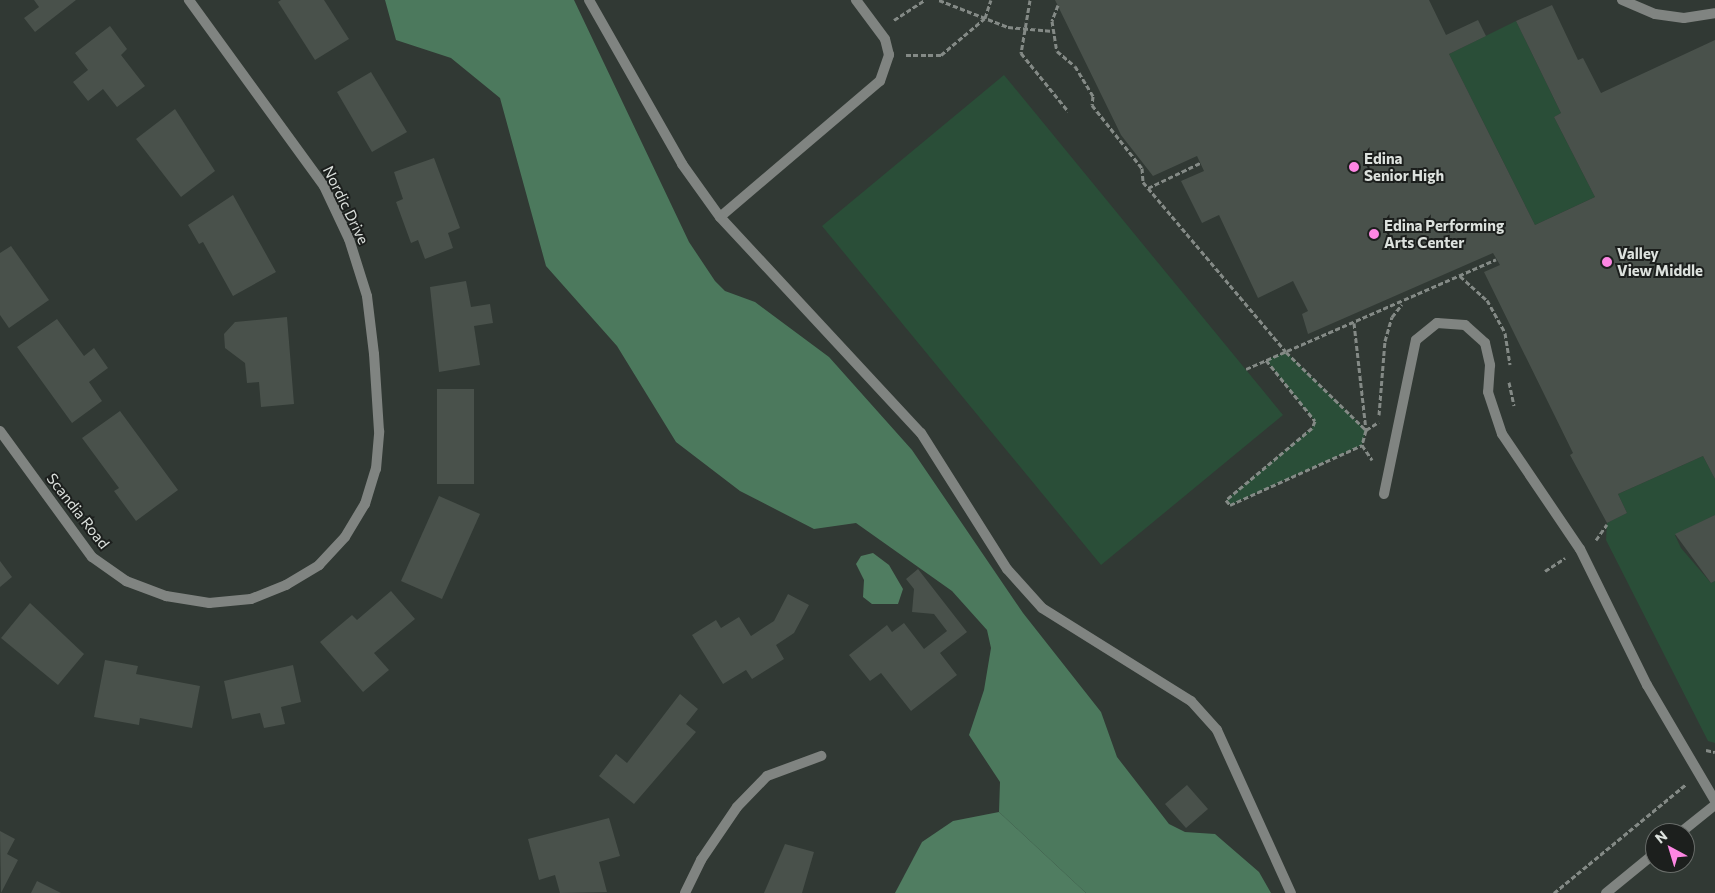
<!DOCTYPE html>
<style>
body{margin:0}
#map{position:relative;width:1715px;height:893px;overflow:hidden;background:#313934;font-family:Commissioner,sans-serif}
div>[style]{position:absolute}
[style*='--x']{left:calc(var(--x)*1px);top:calc(var(--y)*1px);width:calc(var(--w)*1px);rotate:calc(var(--a)*1deg)}
.green>*{inset:0;background:#2a4e38}
.forest>*{inset:0;background:#4c795d}
.water>*{inset:0;background:#507d61}
.building>*{inset:0;background:#49514b}
.path>*{height:3px;margin-top:-1.5px;transform-origin:0;background:repeating-linear-gradient(90deg,#848a86 0 5px,transparent 0 7.5px)}
.service>*{height:10px;margin:-5px;padding:0 5px;transform-origin:5px;border-radius:5px;background:#808481}
.minor>*{height:10px;margin:-5px;padding:0 5px;transform-origin:5px;border-radius:5px;background:#808481}
.tertiary>*{height:10px;margin:-5px;padding:0 5px;transform-origin:5px;border-radius:5px;background:#808481}
.dots>*{width:14px;height:14px;translate:-50% -50%;box-sizing:border-box;border:2px solid #1c1f1d;border-radius:50%}
span{translate:-50% -50%;white-space:nowrap;text-align:center;line-height:1.15;-webkit-text-stroke:4px #1c1f1d;paint-order:stroke}
.poi-label{font-size:15px;color:#dde2de;font-weight:700}
.left{translate:0 -50%;text-align:left}
.street-label{font-size:15px;color:#dde2de}
.north{position:absolute;left:1645px;top:823px;width:50px;height:50px;box-sizing:border-box;background:#1c1f1d;border:1px solid #696d6a;border-radius:50%;rotate:321deg;font-size:14px;font-weight:700;line-height:20px;text-align:center;color:#dde2de}
.north::after{content:'';display:block;margin:auto;width:18px;height:22px;background:#fd86e3;clip-path:polygon(50% 0,100% 100%,50% 72%,0 100%)}
</style>
<div id="map">
<div class="green">
<i style="clip-path:polygon(1516px 21px,1561px 113px,1554px 117px,1595px 197px,1535px 225px,1449px 54px)"></i>
<i style="clip-path:polygon(1004px 75px,1283px 415px,1101px 565px,822px 226px)"></i>
<i style="clip-path:polygon(1286px 352px,1366px 430px,1362px 445px,1230px 505px,1226px 500px,1312px 428px,1315px 421px,1266px 360px)"></i>
<i style="clip-path:polygon(1703px 456px,1715px 479px,1715px 515px,1675px 535px,1681px 548px,1711px 583px,1715px 581px,1715px 743px,1708px 741px,1606px 540px,1607px 523px,1627px 513px,1618px 494px)"></i>
</div>
<div class="forest">
<i style="clip-path:polygon(385px 0,574px 0,689px 242px,715px 281px,725px 291px,755px 302px,829px 357px,912px 450px,1023px 613px,1101px 712px,1117px 757px,1169px 824px,1185px 832px,1215px 834px,1259px 872px,1271px 893px,1086px 893px,999px 812px,1000px 782px,969px 735px,984px 690px,991px 648px,987px 630px,952px 591px,856px 523px,814px 529px,740px 491px,676px 442px,617px 346px,546px 266px,500px 98px,451px 58px,396px 40px)"></i>
</div>
<div class="water">
<i style="clip-path:polygon(873px 553px,889px 565px,903px 589px,898px 604px,872px 604px,863px 597px,864px 580px,856px 564px,861px 556px)"></i>
<i style="clip-path:polygon(999px 812px,1086px 893px,895px 893px,922px 842px,953px 821px)"></i>
</div>
<div class="building">
<i style="clip-path:polygon(34px 0,76px 0,35px 32px,24px 18px,39px 7px)"></i>
<i style="clip-path:polygon(281px 0,324px 0,349px 39px,315px 60px,278px 2px)"></i>
<i style="clip-path:polygon(1055px 0,1429px 0,1446px 35px,1478px 20px,1486px 36px,1449px 54px,1535px 225px,1595px 197px,1554px 117px,1561px 113px,1516px 21px,1552px 5px,1578px 60px,1583px 58px,1601px 93px,1715px 40px,1715px 479px,1703px 456px,1618px 494px,1627px 513px,1607px 523px,1570px 455px,1573px 453px,1484px 272px,1500px 265px,1493px 253px,1308px 334px,1302px 314px,1308px 311px,1293px 281px,1258px 298px,1219px 215px,1202px 223px,1181px 181px,1204px 171px,1197px 156px,1153px 176px,1121px 135px)"></i>
<i style="clip-path:polygon(110px 26px,127px 49px,121px 55px,145px 86px,117px 107px,103px 89px,88px 101px,73px 82px,88px 70px,75px 53px)"></i>
<i style="clip-path:polygon(371px 72px,407px 132px,372px 152px,337px 92px)"></i>
<i style="clip-path:polygon(175px 109px,215px 171px,181px 197px,136px 139px)"></i>
<i style="clip-path:polygon(434px 158px,460px 228px,448px 233px,453px 248px,425px 259px,418px 240px,411px 243px,396px 202px,403px 199px,394px 172px)"></i>
<i style="clip-path:polygon(233px 195px,276px 272px,233px 296px,203px 242px,199px 244px,188px 225px)"></i>
<i style="clip-path:polygon(11px 246px,49px 300px,9px 328px,0 315px,0 253px)"></i>
<i style="clip-path:polygon(466px 281px,471px 307px,490px 304px,493px 323px,474px 326px,480px 365px,439px 372px,430px 287px)"></i>
<i style="clip-path:polygon(287px 317px,294px 404px,261px 407px,259px 382px,247px 383px,245px 363px,225px 348px,224px 334px,235px 322px)"></i>
<i style="clip-path:polygon(57px 319px,84px 356px,94px 348px,108px 368px,89px 382px,102px 401px,72px 423px,17px 347px)"></i>
<i style="clip-path:polygon(437px 389px,474px 389px,474px 484px,437px 484px)"></i>
<i style="clip-path:polygon(120px 411px,178px 490px,136px 521px,114px 491px,119px 488px,82px 438px)"></i>
<i style="clip-path:polygon(439px 496px,480px 514px,442px 599px,401px 581px)"></i>
<i style="clip-path:polygon(1715px 515px,1715px 581px,1711px 583px,1675px 534px)"></i>
<i style="clip-path:polygon(0 561px,12px 577px,0 587px)"></i>
<i style="clip-path:polygon(918px 569px,967px 632px,940px 653px,957px 675px,911px 711px,881px 673px,870px 681px,849px 655px,887px 625px,892px 632px,904px 623px,924px 649px,947px 631px,934px 614px,912px 612px,914px 589px,906px 579px)"></i>
<i style="clip-path:polygon(391px 591px,415px 619px,374px 653px,389px 670px,363px 692px,320px 642px,352px 615px,357px 620px)"></i>
<i style="clip-path:polygon(788px 594px,809px 605px,794px 633px,776px 645px,784px 659px,752px 679px,746px 670px,723px 684px,692px 635px,716px 620px,721px 628px,739px 617px,751px 636px,774px 621px)"></i>
<i style="clip-path:polygon(30px 603px,84px 654px,58px 685px,1px 638px)"></i>
<i style="clip-path:polygon(105px 660px,138px 666px,136px 674px,200px 686px,192px 728px,140px 718px,139px 725px,94px 717px)"></i>
<i style="clip-path:polygon(293px 665px,301px 702px,281px 707px,285px 724px,264px 728px,260px 713px,232px 719px,224px 681px)"></i>
<i style="clip-path:polygon(680px 694px,698px 709px,686px 724px,696px 732px,634px 804px,599px 776px,616px 754px,627px 763px)"></i>
<i style="clip-path:polygon(1187px 785px,1208px 809px,1186px 828px,1165px 804px)"></i>
<i style="clip-path:polygon(609px 818px,620px 856px,599px 862px,607px 892px,560px 893px,555px 875px,539px 880px,528px 839px)"></i>
<i style="clip-path:polygon(0 831px,15px 839px,7px 854px,18px 860px,1px 893px)"></i>
<i style="clip-path:polygon(785px 844px,814px 852px,802px 893px,764px 893px)"></i>
<i style="clip-path:polygon(37px 881px,61px 893px,31px 893px)"></i>
</div>
<div class="path">
<i style="--x:939;--y:0;--w:74;--a:21.4"></i>
<i style="--x:1008;--y:27;--w:45;--a:5.1"></i>
<i style="--x:1030;--y:0;--w:54;--a:99.6"></i>
<i style="--x:1021;--y:53;--w:75;--a:51"></i>
<i style="--x:1058;--y:5;--w:17;--a:111"></i>
<i style="--x:1052;--y:21;--w:30;--a:81"></i>
<i style="--x:1057;--y:51;--w:23;--a:40"></i>
<i style="--x:1075;--y:66;--w:35;--a:59"></i>
<i style="--x:1093;--y:96;--w:9;--a:96"></i>
<i style="--x:1092;--y:105;--w:80;--a:51.6"></i>
<i style="--x:1142;--y:168;--w:14;--a:86"></i>
<i style="--x:1143;--y:182;--w:222;--a:49.9"></i>
<i style="--x:1286;--y:352;--w:112;--a:44.3"></i>
<i style="--x:1366;--y:430;--w:16;--a:105"></i>
<i style="--x:1362;--y:445;--w:18;--a:56"></i>
<i style="--x:894;--y:20;--w:37;--a:-33"></i>
<i style="--x:906;--y:55;--w:35;--a:0"></i>
<i style="--x:941;--y:55;--w:57;--a:-40.1"></i>
<i style="--x:985;--y:18;--w:19;--a:-72"></i>
<i style="--x:1148;--y:188;--w:58;--a:-25.7"></i>
<i style="--x:1460;--y:276;--w:36;--a:42"></i>
<i style="--x:1487;--y:300;--w:38;--a:61"></i>
<i style="--x:1505;--y:333;--w:32;--a:81"></i>
<i style="--x:1354;--y:323;--w:108;--a:83.6"></i>
<i style="--x:1366;--y:430;--w:15;--a:-32"></i>
<i style="--x:1266;--y:360;--w:78;--a:51.2"></i>
<i style="--x:1315;--y:421;--w:8;--a:113"></i>
<i style="--x:1312;--y:428;--w:112;--a:140.1"></i>
<i style="--x:1226;--y:500;--w:6;--a:51"></i>
<i style="--x:1230;--y:505;--w:145;--a:-24.4"></i>
<i style="--x:1246;--y:369;--w:273;--a:-23.7"></i>
<i style="--x:1509;--y:382;--w:24;--a:78"></i>
<i style="--x:1379;--y:415;--w:74;--a:-85.4"></i>
<i style="--x:1385;--y:341;--w:25;--a:-74"></i>
<i style="--x:1392;--y:317;--w:16;--a:-52"></i>
<i style="--x:1596;--y:540;--w:19;--a:-55"></i>
<i style="--x:1545;--y:571;--w:24;--a:-33"></i>
<i style="--x:1706;--y:750;--w:9;--a:13"></i>
<i style="--x:1554;--y:893;--w:171;--a:-39.5"></i>
</div>
<div class="service">
<i style="--x:589;--y:0;--w:189;--a:60.4"></i>
<i style="--x:682;--y:164;--w:65;--a:54.4"></i>
<i style="--x:720;--y:217;--w:295;--a:47.1"></i>
<i style="--x:921;--y:433;--w:161;--a:57.7"></i>
<i style="--x:1007;--y:569;--w:52;--a:48.1"></i>
<i style="--x:1042;--y:608;--w:176;--a:32"></i>
<i style="--x:1191;--y:701;--w:39;--a:48"></i>
<i style="--x:1217;--y:730;--w:179;--a:65.6"></i>
<i style="--x:1622;--y:0;--w:36;--a:23"></i>
<i style="--x:1655;--y:14;--w:29;--a:8"></i>
<i style="--x:1684;--y:18;--w:31;--a:-9"></i>
<i style="--x:720;--y:217;--w:210;--a:-40.4"></i>
<i style="--x:880;--y:81;--w:28;--a:-71"></i>
<i style="--x:889;--y:55;--w:16;--a:-104"></i>
<i style="--x:885;--y:39;--w:49;--a:-126.6"></i>
<i style="--x:1384;--y:494;--w:157;--a:-78.3"></i>
<i style="--x:1416;--y:340;--w:27;--a:-39"></i>
<i style="--x:1437;--y:323;--w:28;--a:4"></i>
<i style="--x:1465;--y:325;--w:27;--a:42"></i>
<i style="--x:1485;--y:343;--w:23;--a:77"></i>
<i style="--x:1490;--y:365;--w:27;--a:94"></i>
<i style="--x:1488;--y:392;--w:44;--a:71.6"></i>
<i style="--x:1502;--y:434;--w:139;--a:55.9"></i>
<i style="--x:1580;--y:549;--w:152;--a:63.8"></i>
<i style="--x:1647;--y:685;--w:134;--a:59.6"></i>
</div>
<div class="minor">
<i style="--x:0;--y:431;--w:156;--a:53.9"></i>
<i style="--x:92;--y:557;--w:42;--a:35.2"></i>
<i style="--x:126;--y:581;--w:43;--a:20.6"></i>
<i style="--x:166;--y:596;--w:44;--a:9.2"></i>
<i style="--x:209;--y:603;--w:42;--a:-5.4"></i>
<i style="--x:251;--y:599;--w:38;--a:-22"></i>
<i style="--x:286;--y:585;--w:39;--a:-31"></i>
<i style="--x:319;--y:565;--w:38;--a:-47"></i>
<i style="--x:345;--y:537;--w:39;--a:-59"></i>
<i style="--x:365;--y:504;--w:37;--a:-73"></i>
<i style="--x:376;--y:469;--w:38;--a:-85"></i>
<i style="--x:379;--y:431;--w:77;--a:-93.7"></i>
<i style="--x:374;--y:354;--w:58;--a:-96.9"></i>
<i style="--x:367;--y:296;--w:60;--a:-107.5"></i>
<i style="--x:349;--y:239;--w:59;--a:-115.3"></i>
<i style="--x:324;--y:186;--w:230;--a:-126"></i>
<i style="--x:685;--y:893;--w:37;--a:-64"></i>
<i style="--x:701;--y:860;--w:64;--a:-55.8"></i>
<i style="--x:737;--y:807;--w:43;--a:-45.9"></i>
<i style="--x:767;--y:776;--w:58;--a:-20.3"></i>
</div>
<div class="tertiary">
<i style="--x:1680;--y:833;--w:45;--a:-38.7"></i>
<i style="--x:1606;--y:893;--w:63;--a:-39.2"></i>
</div>
<div class="dots">
<i style="left:1354px;top:167px;background:#fd86e3"></i>
<i style="left:1374px;top:234px;background:#fd86e3"></i>
<i style="left:1607px;top:262px;background:#fd86e3"></i>
</div>
<div class="poi-label">
<span class="left" style="left:1364px;top:167px">Edina<br>Senior High</span>
<span class="left" style="left:1384px;top:234px">Edina Performing<br>Arts Center</span>
<span class="left" style="left:1617px;top:262px">Valley<br>View Middle</span>
</div>
<div class="street-label">
<span style="left:346px;top:205px;rotate:64deg">Nordic Drive</span>
<span style="left:78px;top:511px;rotate:52deg">Scandia Road</span>
</div>
<div class="north">N</div>
</div>
